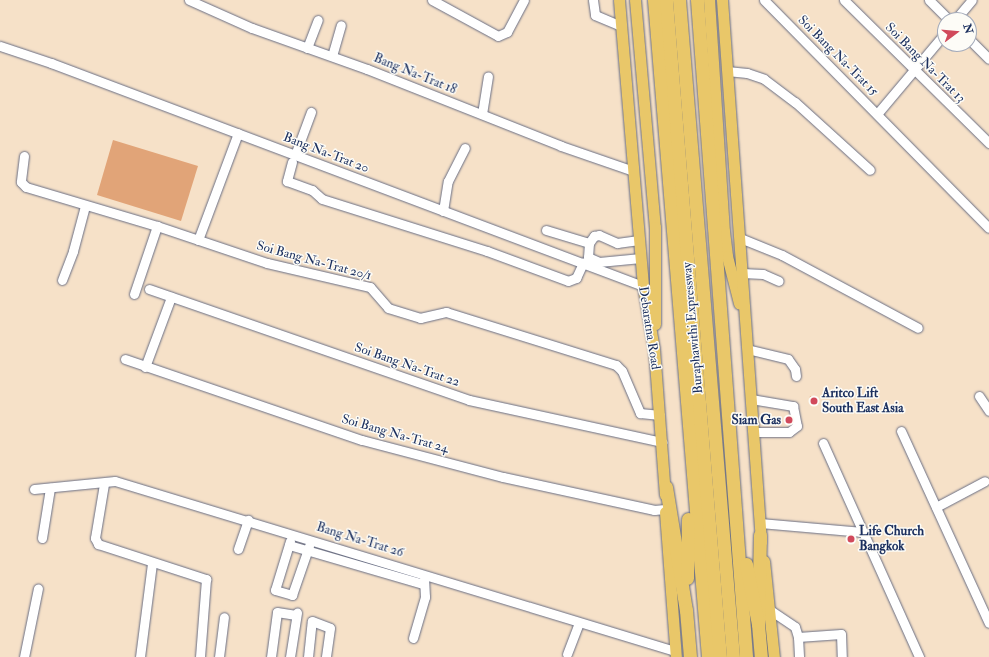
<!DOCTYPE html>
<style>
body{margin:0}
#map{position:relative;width:989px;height:657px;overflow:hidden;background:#f6e1c8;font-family:"IM FELL Double Pica",serif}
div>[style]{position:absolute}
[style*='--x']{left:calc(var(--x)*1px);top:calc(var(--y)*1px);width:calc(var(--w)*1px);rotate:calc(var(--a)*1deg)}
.building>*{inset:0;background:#e1a478}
.roads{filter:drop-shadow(0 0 1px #686d83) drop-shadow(0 0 1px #686d83)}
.minor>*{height:9px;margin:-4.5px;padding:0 4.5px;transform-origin:4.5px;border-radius:4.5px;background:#fff}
.major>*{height:11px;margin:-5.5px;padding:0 5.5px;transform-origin:5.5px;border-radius:5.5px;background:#e9c769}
.highway>*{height:13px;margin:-6.5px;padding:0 6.5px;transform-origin:6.5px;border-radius:6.5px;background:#e9c769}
.dots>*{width:11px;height:11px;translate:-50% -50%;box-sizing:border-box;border:2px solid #fdfcf7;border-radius:50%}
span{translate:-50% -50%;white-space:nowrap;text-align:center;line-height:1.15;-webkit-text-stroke:3px #fdfcf7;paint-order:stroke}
.street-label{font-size:13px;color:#1b2f5e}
.poi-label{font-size:13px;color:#1b2f5e;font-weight:700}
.left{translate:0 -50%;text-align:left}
.right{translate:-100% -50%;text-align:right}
.north{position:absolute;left:937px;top:12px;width:40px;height:40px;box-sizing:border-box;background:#fdfcf7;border:1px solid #a3aaba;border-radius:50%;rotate:74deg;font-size:11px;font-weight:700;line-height:16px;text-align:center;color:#1b2f5e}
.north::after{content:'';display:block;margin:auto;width:14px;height:18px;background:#d1495b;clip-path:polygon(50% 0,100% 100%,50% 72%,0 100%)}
</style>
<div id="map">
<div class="building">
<i style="clip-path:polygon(113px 140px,198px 166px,181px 221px,97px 195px)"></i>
<i style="clip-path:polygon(810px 396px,819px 399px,819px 404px,809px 402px)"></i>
</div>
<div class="roads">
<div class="minor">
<i style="--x:189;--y:0;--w:69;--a:24"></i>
<i style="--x:252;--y:28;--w:122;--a:19.6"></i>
<i style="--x:367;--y:69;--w:209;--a:21.6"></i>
<i style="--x:561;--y:146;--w:76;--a:19.1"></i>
<i style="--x:432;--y:0;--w:75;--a:28.6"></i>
<i style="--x:498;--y:36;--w:10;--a:-24"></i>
<i style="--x:507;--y:32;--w:36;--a:-62"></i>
<i style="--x:593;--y:0;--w:15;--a:82"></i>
<i style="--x:595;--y:15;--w:28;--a:23"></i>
<i style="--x:764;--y:0;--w:320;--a:45.4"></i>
<i style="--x:844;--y:0;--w:204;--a:44.6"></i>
<i style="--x:929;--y:0;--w:28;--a:45"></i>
<i style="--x:955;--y:20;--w:26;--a:-50"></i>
<i style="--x:969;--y:39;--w:28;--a:45"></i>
<i style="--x:0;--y:46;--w:54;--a:18.4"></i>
<i style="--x:51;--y:63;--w:633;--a:20.64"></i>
<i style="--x:307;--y:48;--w:30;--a:-69"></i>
<i style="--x:332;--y:56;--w:32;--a:-74"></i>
<i style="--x:727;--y:71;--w:20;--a:6"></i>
<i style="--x:747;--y:73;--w:18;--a:19"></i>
<i style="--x:764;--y:79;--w:39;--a:37"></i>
<i style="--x:795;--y:102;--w:101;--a:42.2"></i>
<i style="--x:482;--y:114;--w:38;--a:-81"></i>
<i style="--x:877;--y:114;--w:106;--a:-50"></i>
<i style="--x:295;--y:155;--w:46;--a:-69.6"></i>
<i style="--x:24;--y:156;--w:26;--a:97"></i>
<i style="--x:21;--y:182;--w:7;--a:45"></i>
<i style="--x:26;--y:187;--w:137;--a:16.6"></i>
<i style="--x:157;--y:226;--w:116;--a:18.6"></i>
<i style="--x:267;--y:263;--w:106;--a:13.1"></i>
<i style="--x:370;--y:287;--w:28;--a:49"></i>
<i style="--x:388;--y:308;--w:34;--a:17"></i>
<i style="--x:420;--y:318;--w:27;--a:-13"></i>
<i style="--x:446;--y:312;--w:178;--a:17.3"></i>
<i style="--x:616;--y:365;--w:8;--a:45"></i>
<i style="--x:622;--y:371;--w:46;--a:66.8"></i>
<i style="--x:640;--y:413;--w:20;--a:6"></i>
<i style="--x:292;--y:162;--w:20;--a:105"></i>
<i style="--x:287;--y:181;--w:27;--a:20"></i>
<i style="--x:312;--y:190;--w:13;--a:42"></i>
<i style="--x:322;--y:199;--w:173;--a:17.5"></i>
<i style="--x:487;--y:251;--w:86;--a:20.3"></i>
<i style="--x:568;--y:281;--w:9;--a:-21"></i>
<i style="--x:576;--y:278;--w:17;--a:-65"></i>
<i style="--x:443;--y:211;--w:30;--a:-81"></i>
<i style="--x:448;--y:181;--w:37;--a:-63"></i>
<i style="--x:546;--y:230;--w:45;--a:16.8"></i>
<i style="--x:589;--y:243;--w:9;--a:-54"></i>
<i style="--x:594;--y:236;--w:5;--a:-11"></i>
<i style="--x:599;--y:235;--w:20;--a:24"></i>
<i style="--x:617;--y:243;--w:22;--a:-8"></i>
<i style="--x:740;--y:238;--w:45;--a:22"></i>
<i style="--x:782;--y:255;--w:154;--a:28.2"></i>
<i style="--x:198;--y:240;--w:114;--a:-69.5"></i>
<i style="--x:589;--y:243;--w:14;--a:94"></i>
<i style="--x:588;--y:257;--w:12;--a:24"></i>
<i style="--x:599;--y:262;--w:42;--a:-5.4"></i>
<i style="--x:742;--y:273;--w:21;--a:3"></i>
<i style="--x:763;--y:274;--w:17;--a:24"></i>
<i style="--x:62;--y:280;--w:31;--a:-69"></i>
<i style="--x:73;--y:251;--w:47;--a:-75.1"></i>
<i style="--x:149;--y:289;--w:339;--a:19.1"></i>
<i style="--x:469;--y:400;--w:198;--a:12.3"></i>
<i style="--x:134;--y:294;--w:72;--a:-71.3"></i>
<i style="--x:747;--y:349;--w:42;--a:13.7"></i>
<i style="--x:788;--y:359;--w:12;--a:55"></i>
<i style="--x:795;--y:369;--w:7;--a:82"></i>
<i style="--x:125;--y:359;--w:250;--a:18.9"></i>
<i style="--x:362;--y:440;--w:146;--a:14.7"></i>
<i style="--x:503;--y:477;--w:155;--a:12.3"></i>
<i style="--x:654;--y:510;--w:11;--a:-5"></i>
<i style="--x:145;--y:367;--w:75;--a:-69.6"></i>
<i style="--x:979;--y:396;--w:18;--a:56"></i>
<i style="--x:751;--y:399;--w:43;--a:9.5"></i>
<i style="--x:793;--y:406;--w:20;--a:79"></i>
<i style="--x:797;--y:426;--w:10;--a:143"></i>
<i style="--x:789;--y:432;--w:36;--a:180"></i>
<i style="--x:901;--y:431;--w:211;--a:65.4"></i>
<i style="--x:823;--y:443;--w:235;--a:65.8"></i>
<i style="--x:104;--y:484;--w:55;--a:99.5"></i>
<i style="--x:95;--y:538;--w:7;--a:63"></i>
<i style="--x:98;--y:544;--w:114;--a:18"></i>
<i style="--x:206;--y:579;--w:78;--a:94.4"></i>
<i style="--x:34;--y:489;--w:81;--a:-5.6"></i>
<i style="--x:115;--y:481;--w:585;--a:16.89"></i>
<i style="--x:936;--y:507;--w:55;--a:-28"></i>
<i style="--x:760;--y:523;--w:103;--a:5"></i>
<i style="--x:42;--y:538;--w:51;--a:-80.9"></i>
<i style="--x:290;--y:541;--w:51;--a:107"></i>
<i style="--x:275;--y:590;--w:18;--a:16"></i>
<i style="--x:292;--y:595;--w:52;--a:-70.9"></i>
<i style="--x:289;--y:545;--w:140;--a:16.2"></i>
<i style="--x:238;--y:549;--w:31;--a:-71"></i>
<i style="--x:770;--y:610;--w:30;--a:34"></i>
<i style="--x:795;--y:627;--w:10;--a:73"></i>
<i style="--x:798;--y:637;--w:20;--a:87"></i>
<i style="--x:798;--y:637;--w:43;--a:-4"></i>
<i style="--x:841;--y:634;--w:23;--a:88"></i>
<i style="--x:413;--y:638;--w:43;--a:-73.7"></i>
<i style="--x:425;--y:597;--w:18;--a:-93"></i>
<i style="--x:567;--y:654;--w:33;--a:-69"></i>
<i style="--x:24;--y:657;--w:70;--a:-78.5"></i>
<i style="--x:140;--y:657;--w:95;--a:-82.7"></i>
<i style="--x:219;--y:657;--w:40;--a:-82.9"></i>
<i style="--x:271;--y:657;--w:45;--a:-82.4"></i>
<i style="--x:277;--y:612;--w:19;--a:9"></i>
<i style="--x:290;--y:657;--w:45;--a:-81"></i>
<i style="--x:308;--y:657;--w:36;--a:-84"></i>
<i style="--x:312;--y:621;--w:19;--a:21"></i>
<i style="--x:330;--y:628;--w:29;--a:98"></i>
</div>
<div class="major">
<i style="--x:619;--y:0;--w:287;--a:85.2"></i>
<i style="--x:643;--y:286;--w:64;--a:80.1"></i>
<i style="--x:654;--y:349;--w:146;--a:85.7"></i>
<i style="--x:635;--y:0;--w:228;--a:85"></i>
<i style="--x:655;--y:227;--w:97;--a:90"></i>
<i style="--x:709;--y:0;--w:231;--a:86.3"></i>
<i style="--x:724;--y:231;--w:25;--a:83"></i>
<i style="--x:727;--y:256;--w:49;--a:75.7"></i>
<i style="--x:722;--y:0;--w:543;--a:85.88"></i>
<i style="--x:665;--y:512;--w:145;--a:85.7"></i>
<i style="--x:764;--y:561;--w:97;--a:84.1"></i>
</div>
<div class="highway">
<i style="--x:654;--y:0;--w:659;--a:85.3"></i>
<i style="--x:666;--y:0;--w:659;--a:85.3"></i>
<i style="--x:679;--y:0;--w:659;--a:85.3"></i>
<i style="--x:697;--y:0;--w:659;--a:85.73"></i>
<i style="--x:666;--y:487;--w:125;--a:80.8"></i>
<i style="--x:686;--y:610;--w:47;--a:85.1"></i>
<i style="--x:760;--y:535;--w:89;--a:91.3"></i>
<i style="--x:758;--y:624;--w:33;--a:85"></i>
<i style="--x:746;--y:564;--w:61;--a:78.7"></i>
<i style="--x:687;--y:578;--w:59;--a:-89"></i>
</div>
</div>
<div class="dots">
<i style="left:814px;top:401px;background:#d1495b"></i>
<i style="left:789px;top:420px;background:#d1495b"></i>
<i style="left:851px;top:539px;background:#d1495b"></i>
</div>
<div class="street-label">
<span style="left:838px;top:56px;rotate:45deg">Soi Bang Na-Trat 15</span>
<span style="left:925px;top:63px;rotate:45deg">Soi Bang Na-Trat 13</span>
<span style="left:415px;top:74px;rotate:22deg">Bang Na-Trat 18</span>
<span style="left:326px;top:153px;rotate:21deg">Bang Na-Trat 20</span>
<span style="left:314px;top:261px;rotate:15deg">Soi Bang Na-Trat 20/1</span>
<span style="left:649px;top:328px;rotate:81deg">Debaratna Road</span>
<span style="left:693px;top:328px;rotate:-95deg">Buraphawithi Expressway</span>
<span style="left:407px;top:365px;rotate:19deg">Soi Bang Na-Trat 22</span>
<span style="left:395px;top:434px;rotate:16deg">Soi Bang Na-Trat 24</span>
<span style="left:360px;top:540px;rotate:17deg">Bang Na-Trat 26</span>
</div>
<div class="poi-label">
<span class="left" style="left:822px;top:401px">Aritco Lift<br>South East Asia</span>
<span class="right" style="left:781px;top:420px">Siam Gas</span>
<span class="left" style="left:859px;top:539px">Life Church<br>Bangkok</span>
</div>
<div class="north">N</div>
</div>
